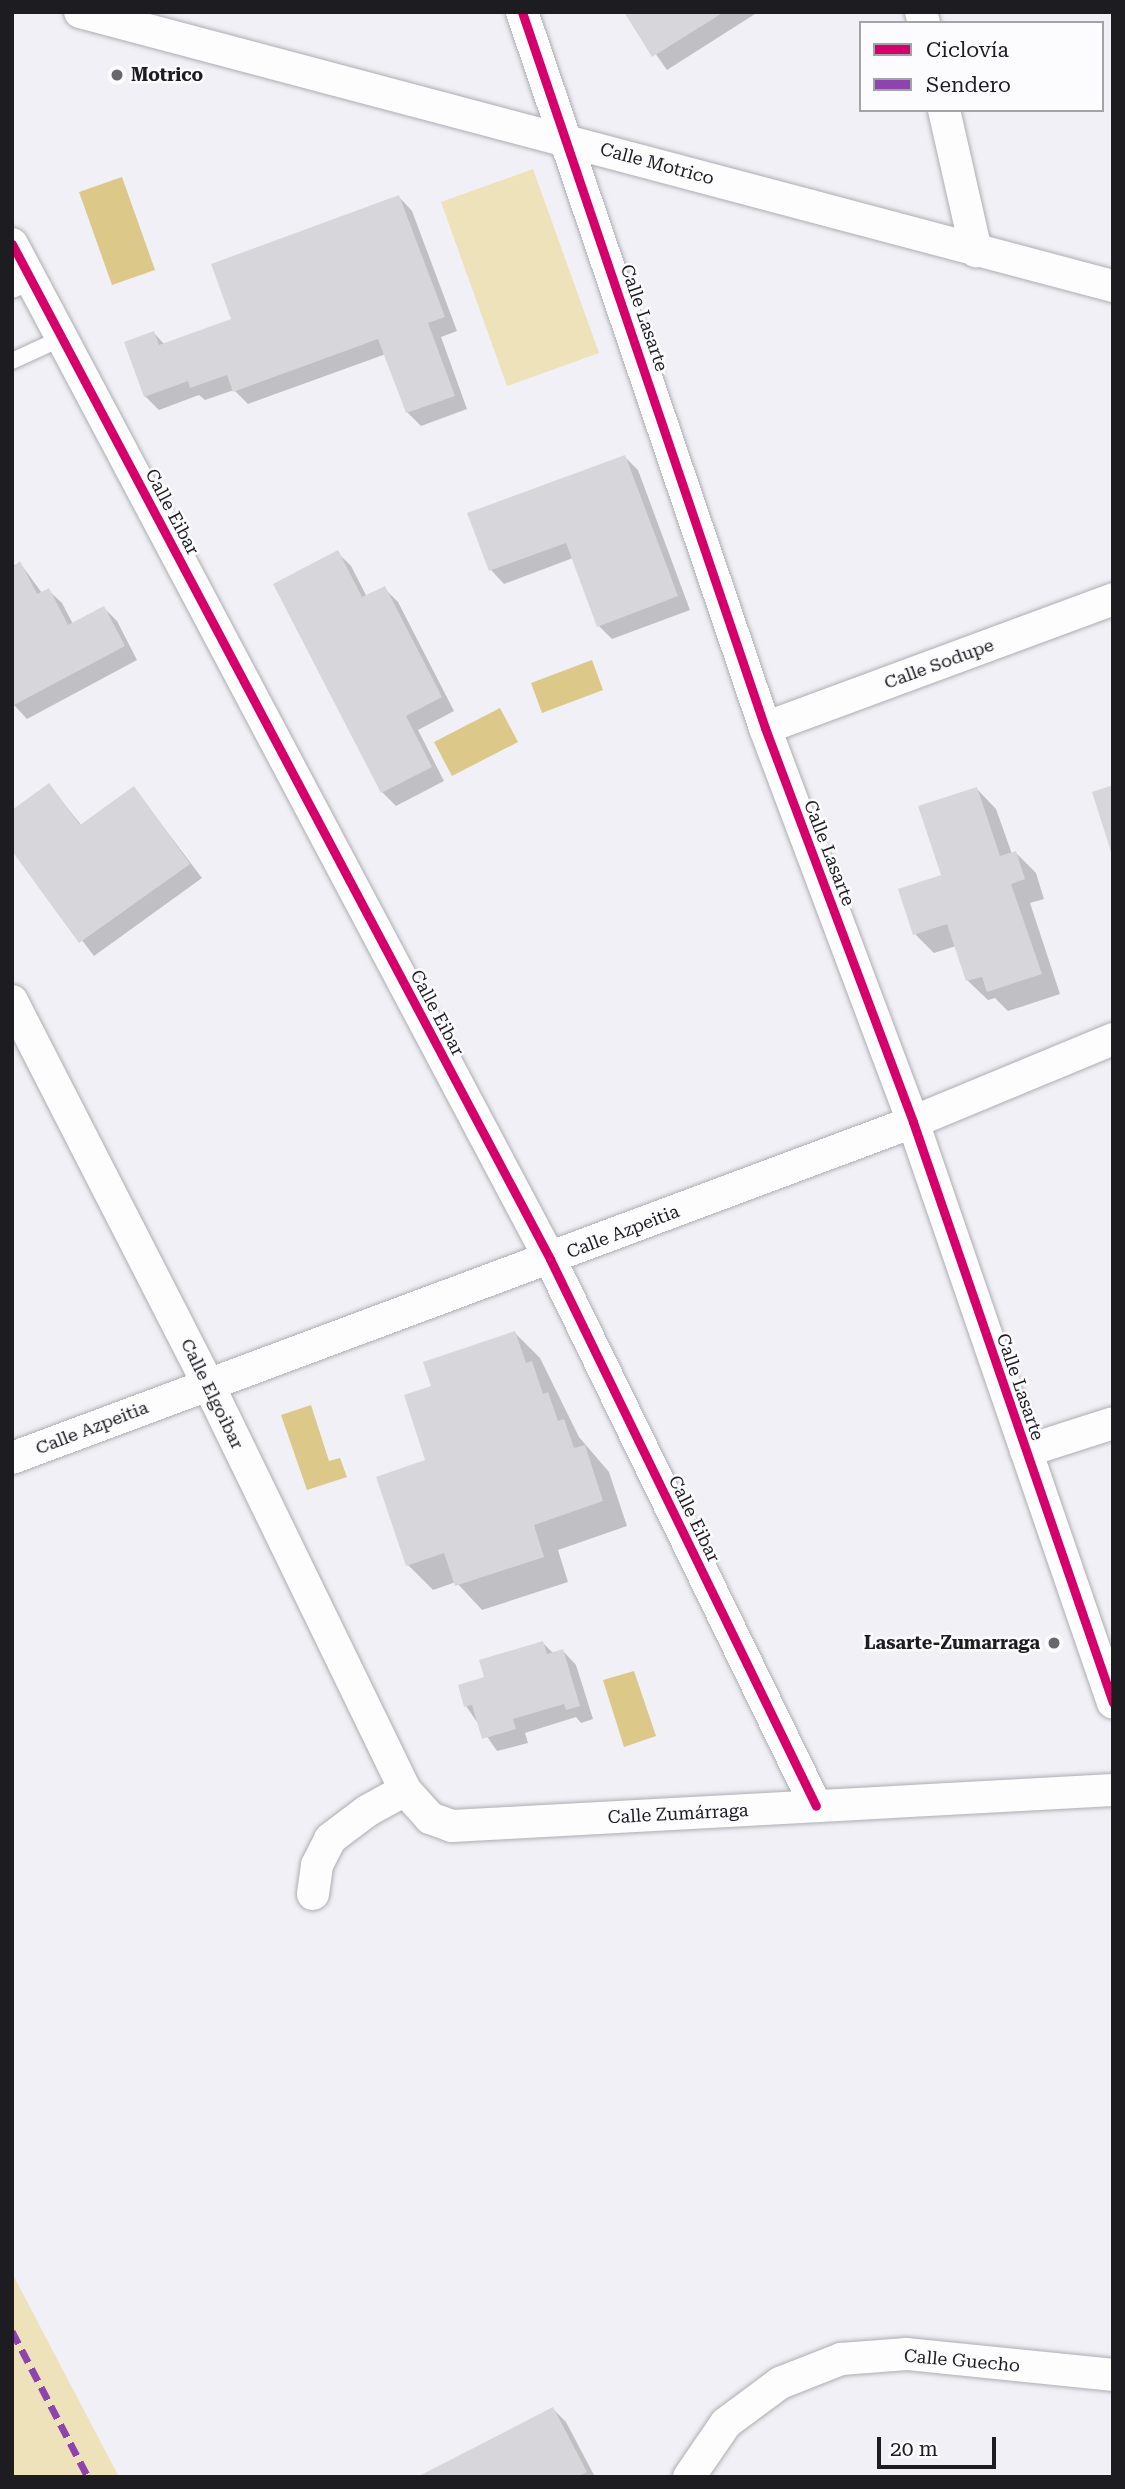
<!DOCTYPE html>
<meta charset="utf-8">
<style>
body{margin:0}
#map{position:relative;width:1125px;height:2489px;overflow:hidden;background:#f0f0f6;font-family:"Roboto Serif",serif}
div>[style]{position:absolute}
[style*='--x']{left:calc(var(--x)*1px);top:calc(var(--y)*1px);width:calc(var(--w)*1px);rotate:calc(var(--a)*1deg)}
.green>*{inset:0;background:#eee2bb}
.water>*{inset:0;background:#dcc98a}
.shadow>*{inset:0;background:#0003}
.building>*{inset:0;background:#d7d7db}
.roads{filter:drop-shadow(0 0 2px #adadb2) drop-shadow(0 0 2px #adadb2)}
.lane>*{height:16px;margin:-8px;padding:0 8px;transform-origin:8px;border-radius:8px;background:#fdfdfe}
.street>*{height:32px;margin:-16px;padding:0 16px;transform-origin:16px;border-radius:16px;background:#fdfdfe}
.quiet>*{height:7px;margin-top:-3.5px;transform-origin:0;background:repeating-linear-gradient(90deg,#8e44ad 0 14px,transparent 0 21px)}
.cycleway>*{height:9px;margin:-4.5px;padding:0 4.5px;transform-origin:4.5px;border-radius:4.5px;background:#d6006c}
.dots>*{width:19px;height:19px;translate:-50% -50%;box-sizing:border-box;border:4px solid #fcfcfe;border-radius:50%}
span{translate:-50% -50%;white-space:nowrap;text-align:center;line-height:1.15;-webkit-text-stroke:5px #fcfcfe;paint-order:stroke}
.poi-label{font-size:18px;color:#1d1d21;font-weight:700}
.left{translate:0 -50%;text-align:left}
.right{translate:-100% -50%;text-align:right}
.street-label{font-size:18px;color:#1d1d21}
.frame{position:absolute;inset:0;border:14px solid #1d1d21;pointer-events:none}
.legend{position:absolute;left:859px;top:21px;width:245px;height:91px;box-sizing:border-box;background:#fcfcfe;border:2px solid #a3a3a6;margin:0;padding:9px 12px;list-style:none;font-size:21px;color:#1d1d21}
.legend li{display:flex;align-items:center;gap:14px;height:35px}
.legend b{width:35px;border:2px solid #a3a3a6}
.scale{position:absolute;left:877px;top:2437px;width:119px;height:32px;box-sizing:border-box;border:4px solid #1d1d21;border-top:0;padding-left:9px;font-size:21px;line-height:24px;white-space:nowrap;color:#1d1d21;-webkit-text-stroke:5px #fcfcfe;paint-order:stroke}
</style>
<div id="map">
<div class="green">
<i style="clip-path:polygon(533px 169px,599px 353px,507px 386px,441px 202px)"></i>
<i style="clip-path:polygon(12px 2273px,119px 2477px,12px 2477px)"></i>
</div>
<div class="water">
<i style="clip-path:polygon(122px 177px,155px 270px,112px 285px,79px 192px)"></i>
<i style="clip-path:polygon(592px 660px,603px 690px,542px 713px,531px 683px)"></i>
<i style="clip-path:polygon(500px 708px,518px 742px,452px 776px,434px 742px)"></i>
<i style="clip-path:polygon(311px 1405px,329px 1461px,340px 1458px,347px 1477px,307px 1490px,281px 1415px)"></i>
<i style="clip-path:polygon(634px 1671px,656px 1736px,624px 1747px,603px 1680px)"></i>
</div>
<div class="shadow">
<i style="clip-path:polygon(626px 12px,754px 12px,755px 14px,667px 70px)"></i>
<i style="clip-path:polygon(399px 197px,412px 211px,457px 331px,441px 337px,467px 409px,421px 426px,407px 412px,386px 354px,248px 404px,234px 390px,205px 400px,199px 395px,159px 410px,145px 396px,154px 333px,165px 345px,233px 320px)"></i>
<i style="clip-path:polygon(625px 457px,638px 470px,690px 610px,612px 639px,599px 626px,573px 558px,504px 584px,491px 570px)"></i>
<i style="clip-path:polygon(337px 552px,351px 566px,367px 597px,384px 588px,398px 602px,454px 711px,418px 730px,444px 781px,396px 806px,382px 792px,275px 584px)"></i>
<i style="clip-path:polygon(20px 563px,42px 593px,48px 590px,62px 603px,73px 624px,104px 608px,117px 621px,137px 660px,27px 719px,12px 703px,12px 566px)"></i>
<i style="clip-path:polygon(49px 785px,82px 826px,134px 788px,202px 878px,94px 956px,12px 848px)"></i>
<i style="clip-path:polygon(977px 789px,996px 809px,1012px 854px,1016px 853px,1036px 873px,1044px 899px,1030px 903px,1060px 994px,1008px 1011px,995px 998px,988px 1000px,968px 981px,956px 946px,934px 953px,915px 934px,943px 876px)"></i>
<i style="clip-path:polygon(515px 1333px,540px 1358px,579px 1437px,609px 1472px,627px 1526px,558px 1550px,568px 1582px,482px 1610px,456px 1582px,433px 1590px,408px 1565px,428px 1461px,433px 1387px)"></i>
<i style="clip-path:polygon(543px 1643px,554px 1654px,563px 1651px,576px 1665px,593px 1719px,581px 1723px,576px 1717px,525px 1733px,528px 1743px,497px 1751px,466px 1706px,486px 1678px)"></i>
<i style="clip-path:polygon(553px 2409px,566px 2422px,595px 2477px,421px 2477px)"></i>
</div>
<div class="building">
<i style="clip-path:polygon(624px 12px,724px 12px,652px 57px)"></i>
<i style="clip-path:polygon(399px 195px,445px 317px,428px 323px,455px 396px,406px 413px,378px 339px,233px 392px,227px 375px,190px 388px,188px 381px,144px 397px,124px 342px,154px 331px,159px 345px,231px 319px,211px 264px)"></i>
<i style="clip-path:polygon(625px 455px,678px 596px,597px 627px,566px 543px,489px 571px,467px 513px)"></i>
<i style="clip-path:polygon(338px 550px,362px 597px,385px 586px,442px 697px,406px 716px,432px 767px,381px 793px,273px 584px)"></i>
<i style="clip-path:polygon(20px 561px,37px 594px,49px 588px,68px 625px,104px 606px,125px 646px,12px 706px,12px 568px)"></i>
<i style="clip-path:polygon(49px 783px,80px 825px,134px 786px,190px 864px,79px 943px,12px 851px,12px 810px)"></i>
<i style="clip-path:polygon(1113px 785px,1113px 855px,1112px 855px,1092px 792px)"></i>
<i style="clip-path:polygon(977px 787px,1000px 856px,1016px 851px,1025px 879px,1011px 884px,1042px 974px,987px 992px,982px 977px,966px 981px,947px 924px,913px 935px,898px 889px,941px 875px,918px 806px)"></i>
<i style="clip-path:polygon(515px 1331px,526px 1363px,532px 1361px,543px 1394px,548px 1392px,558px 1421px,564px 1419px,574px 1448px,585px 1445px,603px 1501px,534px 1525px,544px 1557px,455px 1586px,444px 1553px,406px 1566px,376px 1477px,425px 1460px,404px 1395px,431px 1386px,423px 1362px)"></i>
<i style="clip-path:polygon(543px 1641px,547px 1654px,563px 1649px,580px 1706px,566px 1710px,564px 1704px,513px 1719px,516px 1729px,482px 1739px,472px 1705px,464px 1707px,458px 1685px,484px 1677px,479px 1660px)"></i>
<i style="clip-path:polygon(553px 2407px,587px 2472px,577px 2477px,417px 2477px)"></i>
</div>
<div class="roads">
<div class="lane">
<i style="--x:12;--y:290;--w:22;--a:-21"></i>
<i style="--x:12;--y:361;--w:55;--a:-24.7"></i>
</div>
<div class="street">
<i style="--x:80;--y:12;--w:1069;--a:14.86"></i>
<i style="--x:522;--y:12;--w:756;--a:71.25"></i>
<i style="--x:765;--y:728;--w:421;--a:69.4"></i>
<i style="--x:913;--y:1122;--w:614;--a:71"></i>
<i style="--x:921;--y:12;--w:11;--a:75"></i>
<i style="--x:944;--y:110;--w:145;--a:77.2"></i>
<i style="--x:12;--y:244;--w:1149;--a:62.07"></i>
<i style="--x:550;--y:1259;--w:608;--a:64.07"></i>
<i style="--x:765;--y:728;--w:371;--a:-20.3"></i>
<i style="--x:12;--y:1001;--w:430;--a:62.9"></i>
<i style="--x:208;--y:1384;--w:451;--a:64.1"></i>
<i style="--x:405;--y:1790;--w:38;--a:48"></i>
<i style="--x:430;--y:1818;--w:23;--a:20"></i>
<i style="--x:452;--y:1826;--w:662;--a:-3.12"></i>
<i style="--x:1026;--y:1451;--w:91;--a:-17.8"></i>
<i style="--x:12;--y:1458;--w:962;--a:-20.45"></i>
<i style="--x:913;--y:1122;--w:217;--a:-22.5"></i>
<i style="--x:313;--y:1894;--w:29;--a:-82"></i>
<i style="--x:317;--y:1865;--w:29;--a:-63"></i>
<i style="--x:330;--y:1839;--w:46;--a:-37.1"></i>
<i style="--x:367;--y:1811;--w:43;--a:-28.9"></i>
<i style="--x:689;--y:2477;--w:65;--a:-55.6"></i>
<i style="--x:726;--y:2423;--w:67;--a:-36.5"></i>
<i style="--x:780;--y:2383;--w:66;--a:-21.5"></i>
<i style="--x:841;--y:2359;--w:66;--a:-4.3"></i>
<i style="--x:907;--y:2354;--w:207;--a:5.8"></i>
</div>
</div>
<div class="quiet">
<i style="--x:12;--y:2331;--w:165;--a:62.5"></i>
</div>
<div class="cycleway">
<i style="--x:522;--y:12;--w:756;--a:71.25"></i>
<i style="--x:765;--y:728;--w:421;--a:69.4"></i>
<i style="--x:913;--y:1122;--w:614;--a:71"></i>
<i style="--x:12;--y:244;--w:1149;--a:62.07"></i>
<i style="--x:550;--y:1259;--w:608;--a:64.07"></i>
</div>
<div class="dots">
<i style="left:117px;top:75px;background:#67676c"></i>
<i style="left:1054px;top:1643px;background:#67676c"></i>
</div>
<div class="poi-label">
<span class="left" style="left:131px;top:75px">Motrico</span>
<span class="right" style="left:1040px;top:1643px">Lasarte-Zumarraga</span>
</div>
<div class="street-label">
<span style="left:657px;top:164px;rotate:15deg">Calle Motrico</span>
<span style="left:644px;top:318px;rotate:71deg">Calle Lasarte</span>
<span style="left:172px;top:512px;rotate:62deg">Calle Eibar</span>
<span style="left:939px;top:664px;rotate:-20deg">Calle Sodupe</span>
<span style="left:829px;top:853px;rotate:69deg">Calle Lasarte</span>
<span style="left:437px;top:1013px;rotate:62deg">Calle Eibar</span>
<span style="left:623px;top:1232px;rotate:-21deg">Calle Azpeitia</span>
<span style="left:1020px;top:1387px;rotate:71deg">Calle Lasarte</span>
<span style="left:212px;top:1394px;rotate:64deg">Calle Elgoibar</span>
<span style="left:92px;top:1428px;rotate:-21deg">Calle Azpeitia</span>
<span style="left:694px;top:1519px;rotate:64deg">Calle Eibar</span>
<span style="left:678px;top:1814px;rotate:-3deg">Calle Zumárraga</span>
<span style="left:962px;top:2361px;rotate:5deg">Calle Guecho</span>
</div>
<div class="frame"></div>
<ul class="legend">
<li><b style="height:9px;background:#d6006c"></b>Ciclovía</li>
<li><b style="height:9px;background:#8e44ad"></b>Sendero</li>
</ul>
<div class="scale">20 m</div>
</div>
